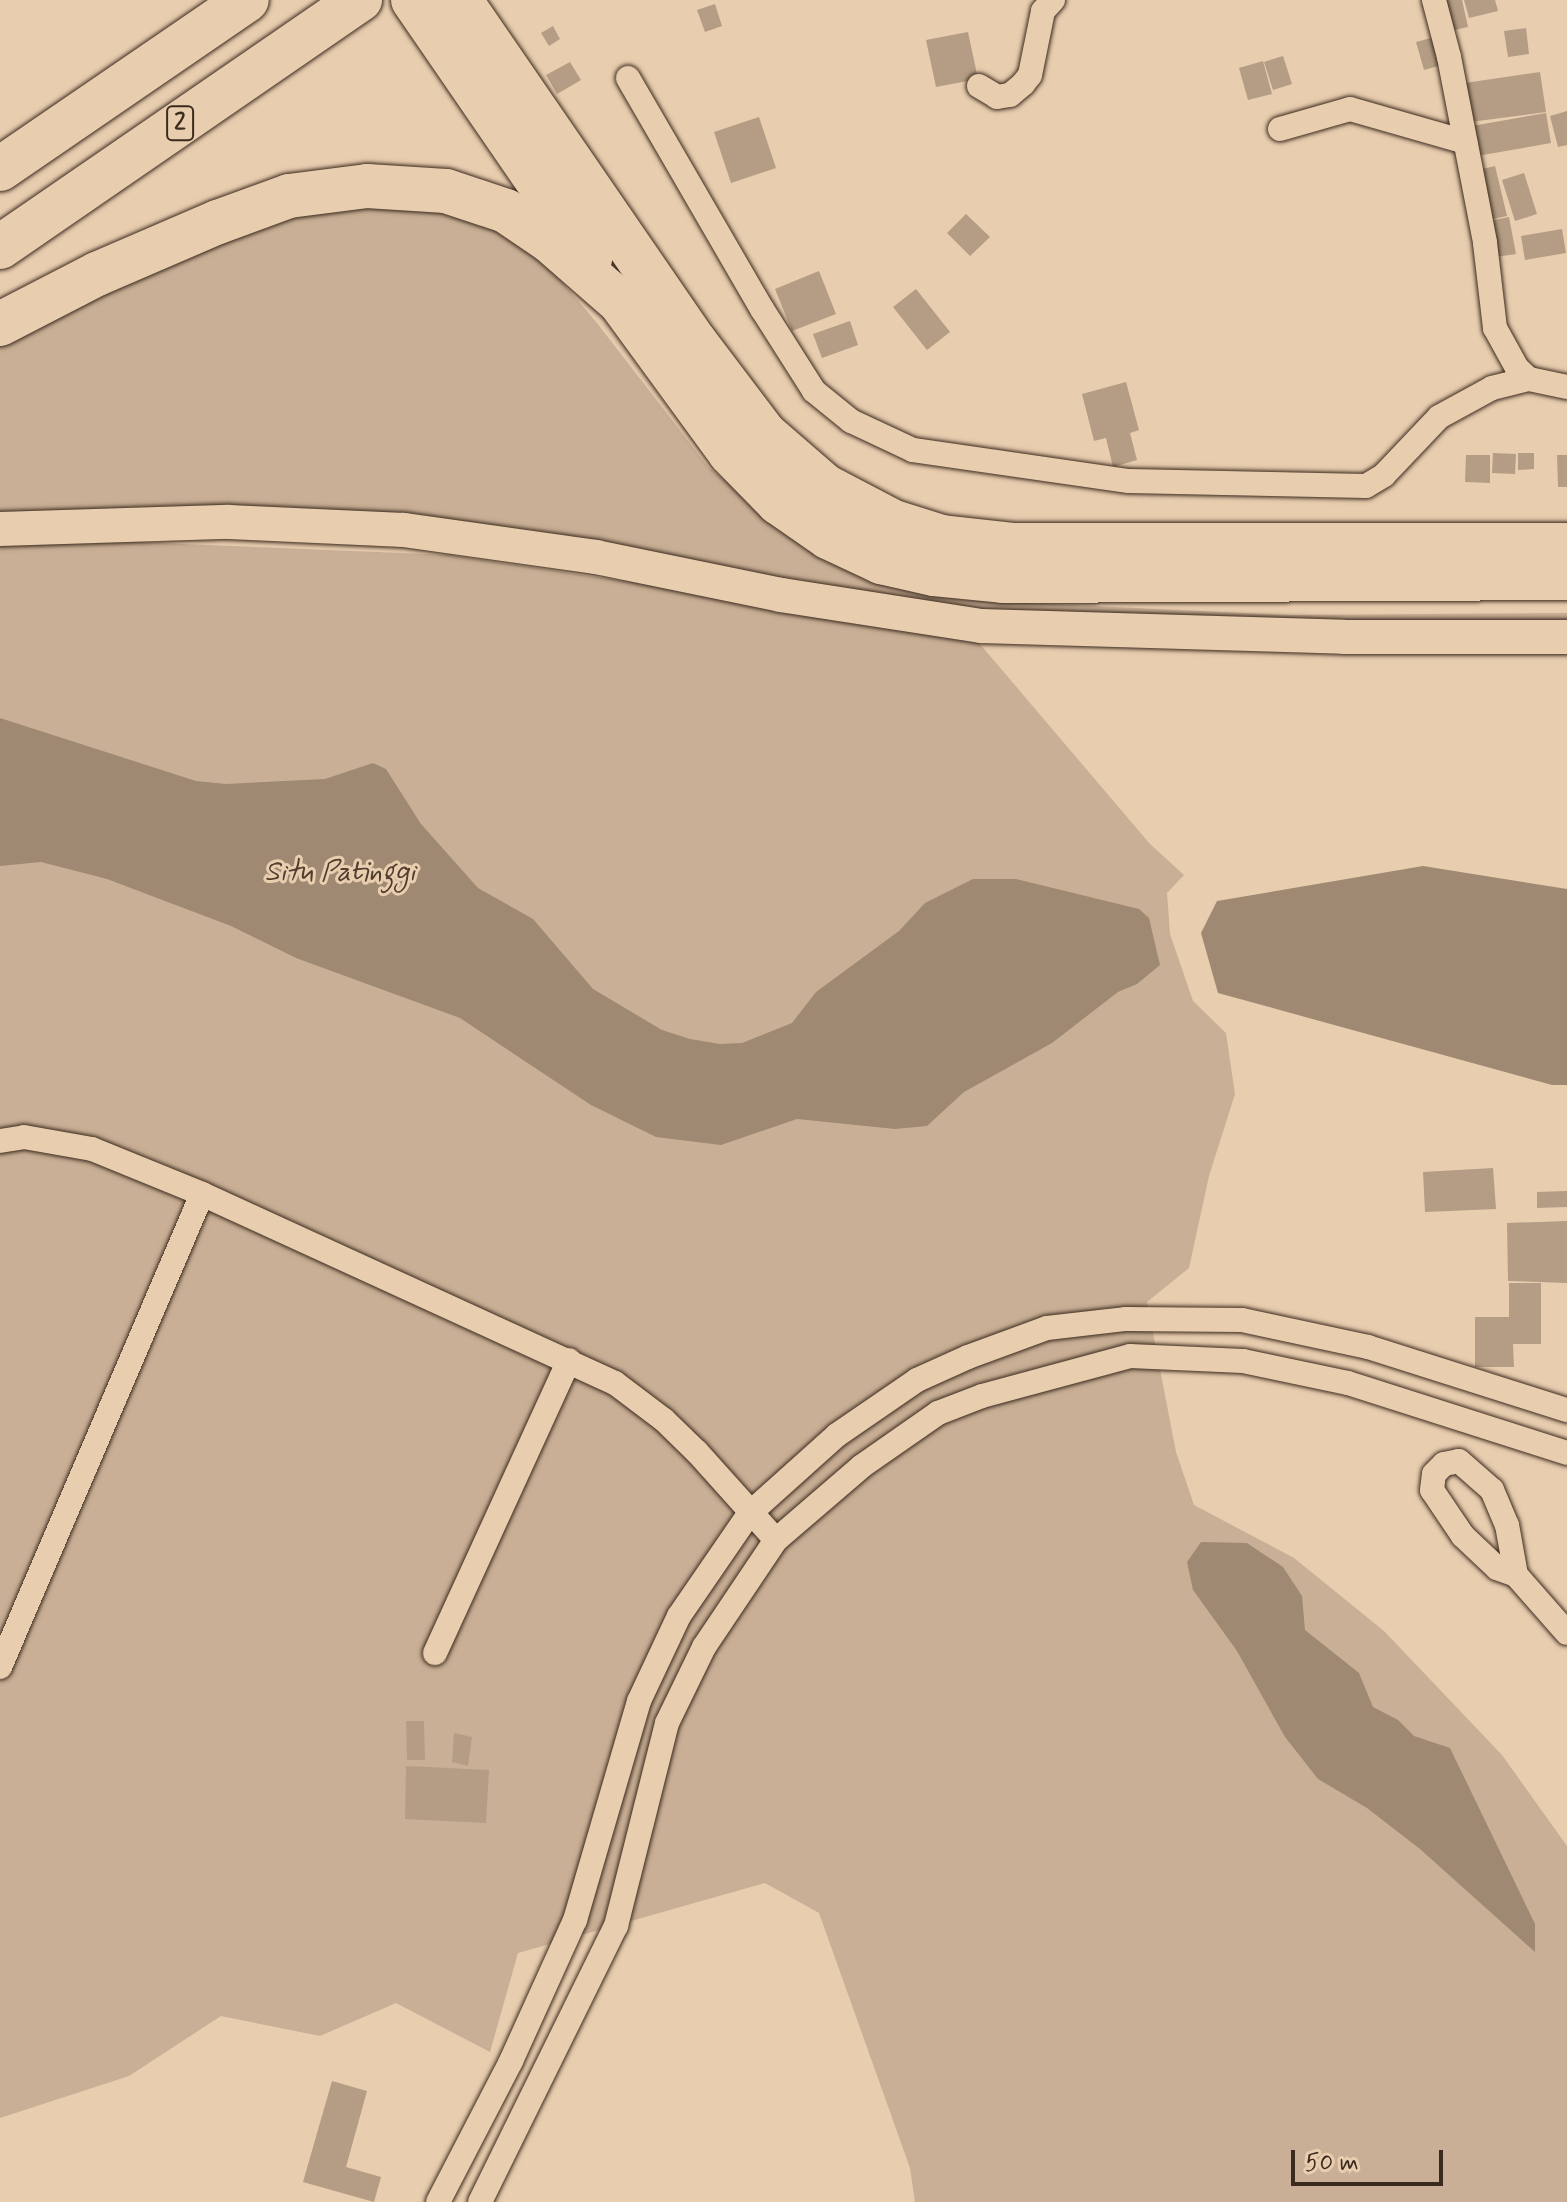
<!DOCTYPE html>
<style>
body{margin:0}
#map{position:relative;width:1567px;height:2202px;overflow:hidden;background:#e8cdaf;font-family:Mynerve,sans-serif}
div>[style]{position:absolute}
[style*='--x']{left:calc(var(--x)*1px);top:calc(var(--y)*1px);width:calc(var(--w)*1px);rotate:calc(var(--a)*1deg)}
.green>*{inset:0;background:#c9af95}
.water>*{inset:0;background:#9f8973}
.building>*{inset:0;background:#b49d84}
.roads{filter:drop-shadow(0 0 2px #3b2a1e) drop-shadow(0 0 2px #3b2a1e)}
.street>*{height:24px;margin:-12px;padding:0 12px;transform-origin:12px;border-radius:12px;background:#e8cdaf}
.secondary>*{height:34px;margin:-17px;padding:0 17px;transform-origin:17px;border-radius:17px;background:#e8cdaf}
.highway>*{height:44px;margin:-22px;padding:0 22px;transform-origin:22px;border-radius:22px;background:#e8cdaf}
span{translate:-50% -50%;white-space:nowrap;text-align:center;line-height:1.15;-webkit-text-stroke:6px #e8cdaf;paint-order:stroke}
.shield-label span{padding:2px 6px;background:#e8cdaf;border:2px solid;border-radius:6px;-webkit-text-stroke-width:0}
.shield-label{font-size:24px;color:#3b2a1e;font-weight:700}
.water-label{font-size:28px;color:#4f3d2f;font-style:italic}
.scale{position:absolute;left:1291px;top:2150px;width:152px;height:36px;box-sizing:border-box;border:4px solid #3b2a1e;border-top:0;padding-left:10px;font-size:24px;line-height:28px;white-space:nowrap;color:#3b2a1e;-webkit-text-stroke:6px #e8cdaf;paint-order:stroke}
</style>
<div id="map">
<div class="green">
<i style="clip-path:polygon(418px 195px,529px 243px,597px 323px,709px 468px,841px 568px,963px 600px,1289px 615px,1567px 613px,1567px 620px,1286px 624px,1137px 620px,961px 608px,700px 565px,0 518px,0 330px,301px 206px)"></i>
<i style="clip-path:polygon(63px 539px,449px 555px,762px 602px,979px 643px,1150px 844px,1184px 875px,1167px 893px,1170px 934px,1193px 1001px,1226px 1033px,1235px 1094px,1209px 1176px,1189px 1268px,1147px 1302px,1176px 1452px,1194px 1505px,1294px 1558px,1384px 1631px,1502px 1755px,1567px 1846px,1567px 2202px,915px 2202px,910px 2168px,819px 1913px,765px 1883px,518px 1953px,490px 2052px,396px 2003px,320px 2036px,221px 2016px,129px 2076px,0 2118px,0 543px)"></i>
</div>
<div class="water">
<i style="clip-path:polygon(0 718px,196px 781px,226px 784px,325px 779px,373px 763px,386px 769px,421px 824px,478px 888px,533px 919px,593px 989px,662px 1030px,690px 1039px,720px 1044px,742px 1043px,792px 1023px,816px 992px,899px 931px,925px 903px,973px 879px,1016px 879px,1139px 909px,1149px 918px,1160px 965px,1137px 984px,1118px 992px,1052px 1043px,964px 1092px,927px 1126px,895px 1129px,797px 1119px,721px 1145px,656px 1137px,591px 1105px,460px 1018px,296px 958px,231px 926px,107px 879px,41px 862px,0 866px)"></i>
<i style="clip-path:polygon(1423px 866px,1567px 889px,1567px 1085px,1552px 1085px,1218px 993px,1201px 933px,1217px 901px)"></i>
<i style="clip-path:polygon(1201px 1542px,1247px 1543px,1283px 1567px,1302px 1596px,1305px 1630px,1359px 1673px,1373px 1707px,1398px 1720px,1414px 1736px,1450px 1748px,1535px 1924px,1535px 1952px,1420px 1849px,1367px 1808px,1318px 1779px,1285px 1737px,1237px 1651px,1193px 1590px,1187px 1562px)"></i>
</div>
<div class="building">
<i style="clip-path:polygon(1438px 0,1462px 0,1468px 27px,1445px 32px)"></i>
<i style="clip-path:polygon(1464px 0,1495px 0,1498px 11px,1469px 18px)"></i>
<i style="clip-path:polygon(715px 4px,722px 26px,705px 32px,697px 10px)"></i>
<i style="clip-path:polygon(553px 26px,560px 39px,549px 46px,541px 33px)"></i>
<i style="clip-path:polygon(1526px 28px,1529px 54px,1508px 57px,1504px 31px)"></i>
<i style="clip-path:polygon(968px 32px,978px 79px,936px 87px,926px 40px)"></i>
<i style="clip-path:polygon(1435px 37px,1442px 65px,1424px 70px,1416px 42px)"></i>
<i style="clip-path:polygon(1283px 56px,1292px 84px,1273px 90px,1264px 62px)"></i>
<i style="clip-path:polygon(1263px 61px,1272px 94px,1248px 100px,1239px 68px)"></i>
<i style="clip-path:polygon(570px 62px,581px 80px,557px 94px,546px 75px)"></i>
<i style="clip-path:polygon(1540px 72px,1546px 112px,1470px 122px,1465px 83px)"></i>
<i style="clip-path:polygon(1567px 111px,1567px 145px,1558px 147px,1550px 116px)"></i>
<i style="clip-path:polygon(1546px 113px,1551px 143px,1477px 156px,1472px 126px)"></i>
<i style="clip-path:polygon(759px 117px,776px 168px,731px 183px,714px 132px)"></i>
<i style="clip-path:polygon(1495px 166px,1507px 216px,1489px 220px,1478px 170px)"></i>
<i style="clip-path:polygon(1524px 173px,1537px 214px,1515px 221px,1502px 180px)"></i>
<i style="clip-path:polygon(966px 214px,990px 237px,970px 256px,947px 233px)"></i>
<i style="clip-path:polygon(1509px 217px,1516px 254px,1495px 257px,1489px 221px)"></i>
<i style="clip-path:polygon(1562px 229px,1566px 253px,1525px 260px,1521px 236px)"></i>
<i style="clip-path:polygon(819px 271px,836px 314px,792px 331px,775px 289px)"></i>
<i style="clip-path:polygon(916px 289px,950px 332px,927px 350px,893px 307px)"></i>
<i style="clip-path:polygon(850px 321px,858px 345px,822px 358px,813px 334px)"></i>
<i style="clip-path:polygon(1126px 382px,1139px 430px,1130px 433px,1137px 460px,1113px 467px,1106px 438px,1094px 441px,1082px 394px)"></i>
<i style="clip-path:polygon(1493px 453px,1516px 454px,1515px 474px,1492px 473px)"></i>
<i style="clip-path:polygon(1518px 453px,1534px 453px,1534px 469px,1518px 470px)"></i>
<i style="clip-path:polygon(1466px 455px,1490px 455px,1490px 483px,1465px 482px)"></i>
<i style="clip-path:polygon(1557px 455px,1567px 455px,1567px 487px,1558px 487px)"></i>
<i style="clip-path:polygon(1493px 1168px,1496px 1209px,1425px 1212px,1423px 1172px)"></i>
<i style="clip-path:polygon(1567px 1191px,1567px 1207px,1537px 1208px,1537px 1192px)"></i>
<i style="clip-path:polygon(1567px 1221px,1567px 1283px,1508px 1281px,1507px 1223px)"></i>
<i style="clip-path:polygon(1509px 1283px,1541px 1283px,1541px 1344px,1513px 1344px,1514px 1367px,1475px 1367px,1475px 1317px,1509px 1317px)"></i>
<i style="clip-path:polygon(406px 1721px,424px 1721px,425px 1760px,407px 1760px)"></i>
<i style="clip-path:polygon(454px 1733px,472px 1737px,468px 1766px,452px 1762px)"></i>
<i style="clip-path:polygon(406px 1766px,489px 1770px,486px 1823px,405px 1819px)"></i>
<i style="clip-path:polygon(332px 2081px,367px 2091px,346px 2167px,381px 2177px,374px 2202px,303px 2182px)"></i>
</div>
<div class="roads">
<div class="street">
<i style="--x:1434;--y:0;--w:59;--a:75.3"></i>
<i style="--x:1449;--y:57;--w:189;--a:79"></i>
<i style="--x:1485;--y:243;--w:86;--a:83.3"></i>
<i style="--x:1495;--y:328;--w:46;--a:61.2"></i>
<i style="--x:1517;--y:368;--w:16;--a:43"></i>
<i style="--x:1529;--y:379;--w:39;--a:12"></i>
<i style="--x:628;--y:78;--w:267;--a:59.9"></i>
<i style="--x:762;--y:309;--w:97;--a:57.6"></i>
<i style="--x:814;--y:391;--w:48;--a:39"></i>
<i style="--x:851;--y:421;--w:68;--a:25.1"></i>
<i style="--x:913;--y:450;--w:218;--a:8.2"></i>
<i style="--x:1129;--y:481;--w:237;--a:1.2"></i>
<i style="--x:1366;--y:486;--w:21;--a:-31"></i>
<i style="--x:1384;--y:475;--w:80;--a:-46.5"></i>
<i style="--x:1439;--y:417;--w:60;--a:-28.7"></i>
<i style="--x:1492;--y:388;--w:38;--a:-14"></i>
<i style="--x:979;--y:86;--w:21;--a:31"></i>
<i style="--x:997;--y:97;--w:13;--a:-9"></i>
<i style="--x:1010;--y:95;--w:17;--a:-40"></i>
<i style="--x:1023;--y:84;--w:11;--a:-52"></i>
<i style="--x:1030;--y:75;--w:65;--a:-78.5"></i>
<i style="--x:1043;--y:11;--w:15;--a:-48"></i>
<i style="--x:1280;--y:129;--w:73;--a:-15.9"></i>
<i style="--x:1350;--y:109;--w:120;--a:16"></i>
<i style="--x:0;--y:1141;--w:24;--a:-9"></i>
<i style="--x:24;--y:1137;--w:69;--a:10"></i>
<i style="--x:92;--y:1149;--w:119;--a:22.2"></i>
<i style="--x:202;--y:1194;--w:454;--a:24.6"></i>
<i style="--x:615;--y:1383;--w:61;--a:37.1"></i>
<i style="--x:664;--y:1420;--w:46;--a:44.1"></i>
<i style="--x:697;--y:1452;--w:118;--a:48.1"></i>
<i style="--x:1459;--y:1461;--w:44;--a:41.3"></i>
<i style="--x:1492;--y:1490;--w:38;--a:67"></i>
<i style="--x:1507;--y:1525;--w:51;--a:79.8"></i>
<i style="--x:1516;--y:1575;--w:20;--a:-160"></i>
<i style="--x:1497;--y:1568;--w:47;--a:-136.7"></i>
<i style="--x:1463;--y:1536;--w:55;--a:-124"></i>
<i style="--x:1432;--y:1490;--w:16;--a:-83"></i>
<i style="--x:1434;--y:1474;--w:14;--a:-45"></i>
<i style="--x:1444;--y:1464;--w:15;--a:-11"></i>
<i style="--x:1516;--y:1575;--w:77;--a:48.7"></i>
<i style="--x:435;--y:1653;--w:322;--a:-65.4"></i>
<i style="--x:0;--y:1667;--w:514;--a:-66.87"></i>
<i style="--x:438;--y:2202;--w:159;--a:-62.6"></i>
<i style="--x:511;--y:2061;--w:155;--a:-65.6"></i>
<i style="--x:575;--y:1920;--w:228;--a:-73.7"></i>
<i style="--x:639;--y:1701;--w:94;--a:-64.8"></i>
<i style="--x:679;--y:1616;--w:124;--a:-55.5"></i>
<i style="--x:749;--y:1514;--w:118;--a:-41.9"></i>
<i style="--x:837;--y:1435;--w:97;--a:-34.5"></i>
<i style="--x:917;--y:1380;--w:56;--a:-24.3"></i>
<i style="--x:968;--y:1357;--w:84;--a:-20.2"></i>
<i style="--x:1047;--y:1328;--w:80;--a:-6.5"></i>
<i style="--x:1126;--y:1319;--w:116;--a:0.5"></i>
<i style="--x:1242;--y:1320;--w:129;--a:12.1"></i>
<i style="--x:1368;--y:1347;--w:209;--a:17.6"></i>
<i style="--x:480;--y:2202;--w:308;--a:-63.8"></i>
<i style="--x:616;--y:1926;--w:209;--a:-75.9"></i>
<i style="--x:667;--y:1723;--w:85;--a:-64"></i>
<i style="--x:704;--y:1647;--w:129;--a:-56.1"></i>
<i style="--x:776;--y:1540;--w:113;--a:-40.7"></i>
<i style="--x:862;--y:1466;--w:93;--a:-34.9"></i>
<i style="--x:938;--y:1413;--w:47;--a:-21.1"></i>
<i style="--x:982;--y:1396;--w:153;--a:-15.1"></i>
<i style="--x:1130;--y:1356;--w:113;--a:2.5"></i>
<i style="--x:1243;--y:1361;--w:107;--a:11.8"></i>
<i style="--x:1348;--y:1383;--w:230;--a:17.7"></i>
</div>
<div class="secondary">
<i style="--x:0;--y:529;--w:229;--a:-1.8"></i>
<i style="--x:229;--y:522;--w:175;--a:2.6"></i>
<i style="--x:404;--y:530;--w:194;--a:8"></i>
<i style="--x:596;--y:557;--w:189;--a:11.6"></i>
<i style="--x:781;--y:595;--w:202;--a:8.8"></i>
<i style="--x:981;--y:626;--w:363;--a:1.7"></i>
<i style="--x:1344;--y:637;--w:223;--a:0"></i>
</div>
<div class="highway">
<i style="--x:413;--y:0;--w:313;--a:55.5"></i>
<i style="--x:460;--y:0;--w:416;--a:55.5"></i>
<i style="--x:696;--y:343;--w:113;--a:52.9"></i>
<i style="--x:764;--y:433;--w:81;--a:41"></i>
<i style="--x:825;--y:486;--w:78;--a:27.6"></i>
<i style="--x:894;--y:522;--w:50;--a:17.4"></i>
<i style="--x:942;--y:537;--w:73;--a:6.3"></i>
<i style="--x:1015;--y:545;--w:552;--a:0"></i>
<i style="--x:0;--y:169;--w:299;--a:-34.4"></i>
<i style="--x:0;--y:247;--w:437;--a:-34.5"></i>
<i style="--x:0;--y:324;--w:109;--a:-27.3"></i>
<i style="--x:97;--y:274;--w:132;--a:-23.3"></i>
<i style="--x:218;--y:222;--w:76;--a:-20.1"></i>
<i style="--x:289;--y:196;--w:79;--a:-7.3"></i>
<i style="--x:367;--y:186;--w:79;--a:3.6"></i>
<i style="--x:446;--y:191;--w:63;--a:18.4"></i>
<i style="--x:506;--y:211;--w:53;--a:34.3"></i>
<i style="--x:550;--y:241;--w:93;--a:41.1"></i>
<i style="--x:620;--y:302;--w:187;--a:53.9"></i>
<i style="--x:730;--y:453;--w:70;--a:45.6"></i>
<i style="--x:779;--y:503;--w:60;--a:34.8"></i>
<i style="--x:828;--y:537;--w:59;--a:25.3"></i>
<i style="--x:881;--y:562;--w:54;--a:12.8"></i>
<i style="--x:934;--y:574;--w:69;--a:5.8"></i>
<i style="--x:1003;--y:581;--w:564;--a:-0.3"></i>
</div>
</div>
<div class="shield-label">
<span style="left:180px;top:123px">2</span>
</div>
<div class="water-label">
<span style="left:340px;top:873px">Situ Patinggi</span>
</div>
<div class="scale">50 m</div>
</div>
